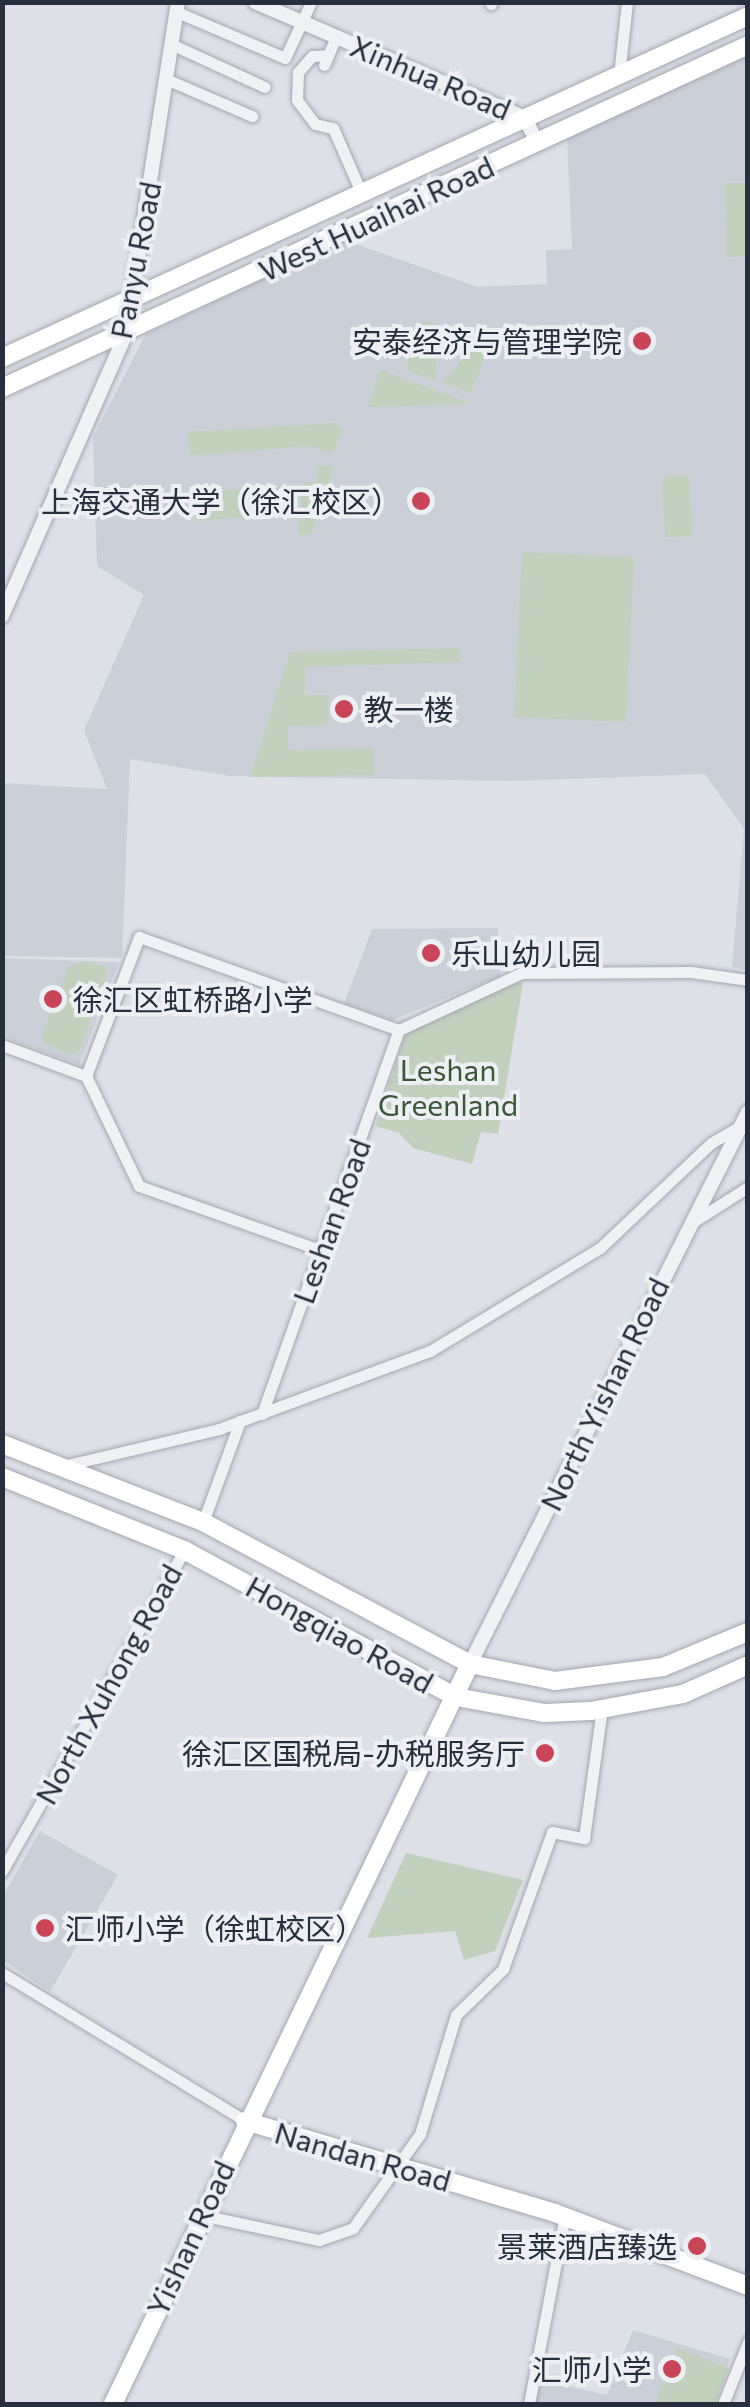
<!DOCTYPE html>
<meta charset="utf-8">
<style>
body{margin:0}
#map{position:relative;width:750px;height:2407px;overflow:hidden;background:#dde0e6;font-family:Commissioner,"Noto Sans SC",sans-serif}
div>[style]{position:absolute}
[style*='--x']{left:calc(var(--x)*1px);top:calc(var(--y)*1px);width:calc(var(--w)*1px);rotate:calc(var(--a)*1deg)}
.built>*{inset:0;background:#cbcfd8}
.green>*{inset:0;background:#c2d0be}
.roads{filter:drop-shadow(0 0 2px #a3a7b0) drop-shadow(0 0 2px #a3a7b0)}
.minor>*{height:11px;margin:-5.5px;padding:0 5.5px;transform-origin:5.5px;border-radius:5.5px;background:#eff1f5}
.tertiary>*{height:14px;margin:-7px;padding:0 7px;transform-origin:7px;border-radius:7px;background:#eff1f5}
.secondary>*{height:18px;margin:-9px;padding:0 9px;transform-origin:9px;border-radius:9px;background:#fff}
.primary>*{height:18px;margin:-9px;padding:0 9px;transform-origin:9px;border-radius:9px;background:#fff}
.dots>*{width:28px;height:28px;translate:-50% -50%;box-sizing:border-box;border:5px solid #eceff4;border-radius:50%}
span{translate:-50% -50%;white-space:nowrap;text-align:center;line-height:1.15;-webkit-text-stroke:8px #eceff4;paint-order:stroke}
.street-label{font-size:30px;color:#272e3c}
.poi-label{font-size:30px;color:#272e3c}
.right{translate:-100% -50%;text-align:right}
.left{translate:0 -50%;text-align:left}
.park-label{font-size:30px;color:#3b5735}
.frame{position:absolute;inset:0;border:5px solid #272e3c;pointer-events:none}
</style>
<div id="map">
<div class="built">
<i style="clip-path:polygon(747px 57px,747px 970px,732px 967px,744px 829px,705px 774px,513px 781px,230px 776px,130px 759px,122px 958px,3px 956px,2px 783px,107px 789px,84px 730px,144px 595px,97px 566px,93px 437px,145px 335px,344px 240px,478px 287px,547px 284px,546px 250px,572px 249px,567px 137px)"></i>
<i style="clip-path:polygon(498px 928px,500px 976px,393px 1020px,344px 1004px,372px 929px)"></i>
<i style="clip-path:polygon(2px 958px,119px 962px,79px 1065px,3px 1037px)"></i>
<i style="clip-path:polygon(40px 1831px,118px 1875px,50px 1992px,3px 1960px,3px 1896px)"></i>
<i style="clip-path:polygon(633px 2330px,730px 2359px,713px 2404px,530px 2404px,533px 2378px,607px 2395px)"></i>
</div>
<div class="green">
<i style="clip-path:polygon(725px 183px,747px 183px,747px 256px,727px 257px)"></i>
<i style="clip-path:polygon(423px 320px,455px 330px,451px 342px,437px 345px,436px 381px,405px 370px)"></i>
<i style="clip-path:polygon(461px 331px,491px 341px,471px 393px,443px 383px,466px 354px,457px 344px)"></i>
<i style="clip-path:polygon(380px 370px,472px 404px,368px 407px)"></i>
<i style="clip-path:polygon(337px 423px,343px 432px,332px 453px,306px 446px,190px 456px,188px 432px)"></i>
<i style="clip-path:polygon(317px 466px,334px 466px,311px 535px,298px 534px,303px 483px,317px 481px)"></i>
<i style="clip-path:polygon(689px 476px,692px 536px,665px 537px,662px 477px)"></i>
<i style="clip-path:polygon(294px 485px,296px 513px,196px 521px,193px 493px)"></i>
<i style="clip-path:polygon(522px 552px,634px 557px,626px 722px,514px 717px)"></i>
<i style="clip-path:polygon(460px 648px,460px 662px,305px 667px,305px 695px,328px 695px,329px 725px,288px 726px,288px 750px,373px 748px,374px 775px,250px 777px,290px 652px)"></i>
<i style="clip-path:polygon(83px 961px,105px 967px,106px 976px,79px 1052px,71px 1055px,44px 1043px,42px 1034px,68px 967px)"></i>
<i style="clip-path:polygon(516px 982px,523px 983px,498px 1134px,481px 1132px,472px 1164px,413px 1148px,399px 1133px,376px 1126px,405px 1034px)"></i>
<i style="clip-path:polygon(406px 1853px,523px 1880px,495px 1951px,464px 1960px,455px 1931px,367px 1938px)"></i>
<i style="clip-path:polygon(677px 2348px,729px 2368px,715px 2404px,655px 2404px)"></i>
</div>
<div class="roads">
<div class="minor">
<i style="--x:491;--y:4;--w:2;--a:-63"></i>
<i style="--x:177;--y:12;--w:117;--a:23.1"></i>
<i style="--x:285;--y:58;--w:62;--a:-65.1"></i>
<i style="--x:171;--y:44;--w:103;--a:24.6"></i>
<i style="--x:328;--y:55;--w:16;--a:176"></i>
<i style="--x:312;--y:56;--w:21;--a:131"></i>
<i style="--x:298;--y:72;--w:28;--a:92"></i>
<i style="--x:297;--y:100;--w:30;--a:53"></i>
<i style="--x:315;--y:124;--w:18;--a:13"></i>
<i style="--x:333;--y:128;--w:70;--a:66.4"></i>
<i style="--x:324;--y:65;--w:30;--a:-67"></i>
<i style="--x:619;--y:75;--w:73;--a:-83.7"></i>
<i style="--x:166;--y:79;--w:94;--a:23.3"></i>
<i style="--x:2;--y:1045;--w:90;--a:20.3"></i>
<i style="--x:86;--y:1076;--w:122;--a:64.3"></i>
<i style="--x:139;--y:1186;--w:192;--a:19.5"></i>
<i style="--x:86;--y:1076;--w:149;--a:-69.1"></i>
<i style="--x:139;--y:937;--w:276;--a:19.7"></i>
<i style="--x:693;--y:1222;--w:65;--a:-32.5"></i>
<i style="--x:262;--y:1414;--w:408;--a:-70.4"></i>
<i style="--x:399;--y:1030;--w:135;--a:-25"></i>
<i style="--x:521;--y:973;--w:170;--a:-0.3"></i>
<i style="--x:691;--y:972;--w:58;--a:8"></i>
<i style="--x:63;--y:1466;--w:160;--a:-13.3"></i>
<i style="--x:219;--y:1429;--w:225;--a:-20.3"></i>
<i style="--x:430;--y:1351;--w:199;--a:-31.2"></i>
<i style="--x:600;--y:1248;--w:153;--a:-43.4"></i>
<i style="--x:711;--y:1143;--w:34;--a:-30"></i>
<i style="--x:203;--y:1522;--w:108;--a:-69.9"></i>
<i style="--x:2;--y:1871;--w:369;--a:-60.4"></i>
<i style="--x:2;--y:1973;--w:285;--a:31.3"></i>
<i style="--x:201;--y:2215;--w:121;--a:12"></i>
<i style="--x:319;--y:2240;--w:36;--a:-19"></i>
<i style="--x:353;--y:2228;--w:115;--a:-54.5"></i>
<i style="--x:420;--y:2134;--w:124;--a:-73.2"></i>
<i style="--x:456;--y:2015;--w:66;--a:-44.4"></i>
<i style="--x:503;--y:1969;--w:145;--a:-70.3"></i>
<i style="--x:552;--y:1832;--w:33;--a:11"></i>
<i style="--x:584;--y:1838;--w:130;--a:-82.1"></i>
<i style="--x:529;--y:2404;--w:191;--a:-79.2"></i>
<i style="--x:723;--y:2404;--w:67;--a:-68"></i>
</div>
<div class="tertiary">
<i style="--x:255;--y:2;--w:294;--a:23.2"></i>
<i style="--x:525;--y:118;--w:28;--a:64"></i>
<i style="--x:2;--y:616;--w:308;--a:-66.3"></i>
<i style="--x:126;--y:334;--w:336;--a:-81.1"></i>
<i style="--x:470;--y:1664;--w:618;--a:-63.27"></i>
</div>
<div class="secondary">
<i style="--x:2;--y:358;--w:821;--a:-24.63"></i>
<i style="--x:2;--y:388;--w:821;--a:-24.69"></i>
<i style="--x:245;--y:2121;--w:323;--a:16.5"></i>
<i style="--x:555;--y:2213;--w:206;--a:20.7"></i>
<i style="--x:113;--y:2404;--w:822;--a:-64.25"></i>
</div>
<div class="primary">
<i style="--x:2;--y:1444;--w:216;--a:21.2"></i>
<i style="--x:203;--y:1522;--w:302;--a:28"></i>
<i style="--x:470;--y:1664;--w:87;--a:11.3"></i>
<i style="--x:555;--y:1681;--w:109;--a:-7.4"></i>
<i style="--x:663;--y:1667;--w:92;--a:-22.4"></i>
<i style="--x:2;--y:1477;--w:196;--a:21.9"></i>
<i style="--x:184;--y:1550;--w:309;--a:28.4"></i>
<i style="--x:456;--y:1697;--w:89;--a:10.3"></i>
<i style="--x:544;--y:1713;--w:47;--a:-2.4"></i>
<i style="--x:591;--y:1711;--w:94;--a:-10.5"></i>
<i style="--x:683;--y:1694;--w:71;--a:-24"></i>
</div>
</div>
<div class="dots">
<i style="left:642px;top:341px;background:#c94457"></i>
<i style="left:421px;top:501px;background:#c94457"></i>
<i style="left:344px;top:709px;background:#c94457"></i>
<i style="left:431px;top:953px;background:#c94457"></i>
<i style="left:53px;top:999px;background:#c94457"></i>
<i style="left:545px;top:1753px;background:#c94457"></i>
<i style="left:45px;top:1928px;background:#c94457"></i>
<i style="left:697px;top:2246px;background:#c94457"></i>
<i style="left:672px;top:2369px;background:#c94457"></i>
</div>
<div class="street-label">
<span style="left:431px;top:77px;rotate:23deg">Xinhua Road</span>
<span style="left:376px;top:218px;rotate:-25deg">West Huaihai Road</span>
<span style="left:135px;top:260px;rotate:-79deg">Panyu Road</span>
<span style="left:331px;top:1221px;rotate:-70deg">Leshan Road</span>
<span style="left:604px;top:1394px;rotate:-64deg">North Yishan Road</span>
<span style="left:340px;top:1634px;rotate:29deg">Hongqiao Road</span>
<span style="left:108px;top:1684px;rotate:-61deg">North Xuhong Road</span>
<span style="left:363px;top:2156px;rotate:16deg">Nandan Road</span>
<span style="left:190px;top:2238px;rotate:-65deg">Yishan Road</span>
</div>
<div class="poi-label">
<span class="right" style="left:622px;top:341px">安泰经济与管理学院</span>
<span class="right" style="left:401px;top:501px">上海交通大学（徐汇校区）</span>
<span class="left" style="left:364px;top:709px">教一楼</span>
<span class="left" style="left:451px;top:953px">乐山幼儿园</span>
<span class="left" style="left:73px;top:999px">徐汇区虹桥路小学</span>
<span class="right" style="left:525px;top:1753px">徐汇区国税局-办税服务厅</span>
<span class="left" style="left:65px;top:1928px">汇师小学（徐虹校区）</span>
<span class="right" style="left:677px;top:2246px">景莱酒店臻选</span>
<span class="right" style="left:652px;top:2369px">汇师小学</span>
</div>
<div class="park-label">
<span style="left:448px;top:1086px">Leshan<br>Greenland</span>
</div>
<div class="frame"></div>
</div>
